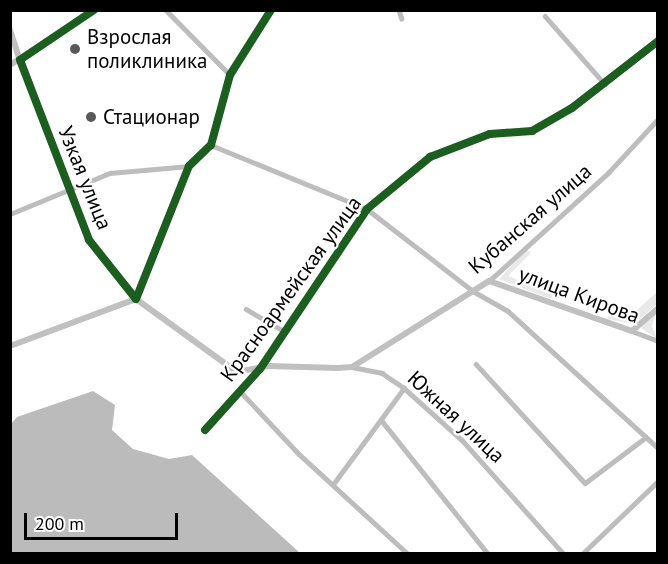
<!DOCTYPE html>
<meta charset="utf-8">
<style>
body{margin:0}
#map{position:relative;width:668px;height:564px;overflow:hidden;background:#fff;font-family:"PT Sans",sans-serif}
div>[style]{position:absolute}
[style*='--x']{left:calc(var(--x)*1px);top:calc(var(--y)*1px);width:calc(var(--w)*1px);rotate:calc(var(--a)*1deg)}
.green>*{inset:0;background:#e9e9e9}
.water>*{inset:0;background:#bbb}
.street>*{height:4.5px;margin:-2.25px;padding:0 2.25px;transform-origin:2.25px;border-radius:2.25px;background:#bdbdbd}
.secondary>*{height:6px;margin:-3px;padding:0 3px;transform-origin:3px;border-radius:3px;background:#c0c0c0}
.cycleway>*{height:8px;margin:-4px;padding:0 4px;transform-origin:4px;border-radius:4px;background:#1b5e20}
.dots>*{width:16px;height:16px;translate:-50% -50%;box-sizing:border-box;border:3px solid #fff;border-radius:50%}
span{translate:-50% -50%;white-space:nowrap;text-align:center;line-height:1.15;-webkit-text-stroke:4.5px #fff;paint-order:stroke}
.poi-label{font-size:21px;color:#000}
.left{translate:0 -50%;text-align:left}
.street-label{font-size:21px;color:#000}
.frame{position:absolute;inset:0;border:12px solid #000;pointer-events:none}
.scale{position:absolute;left:24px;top:513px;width:154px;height:27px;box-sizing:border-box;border:3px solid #000;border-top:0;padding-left:8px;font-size:18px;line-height:21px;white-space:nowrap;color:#000;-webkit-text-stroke:4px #fff;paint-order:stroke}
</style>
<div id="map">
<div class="green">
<i style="clip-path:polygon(527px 249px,531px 253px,508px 276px,553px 294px,551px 299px,499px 279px)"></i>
<i style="clip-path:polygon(657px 292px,657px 304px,634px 324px,607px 319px,609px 315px,626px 320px)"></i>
<i style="clip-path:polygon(657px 311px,652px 326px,657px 339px,641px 328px)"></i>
</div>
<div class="water">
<i style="clip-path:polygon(93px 391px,115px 405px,112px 430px,133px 449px,169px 459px,192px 455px,300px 553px,11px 553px,11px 424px,17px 417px)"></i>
</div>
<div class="street">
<i style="--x:166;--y:10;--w:91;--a:45.4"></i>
<i style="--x:399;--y:10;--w:9;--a:72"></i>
<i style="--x:545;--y:16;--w:91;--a:48.6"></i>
<i style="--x:20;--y:60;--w:193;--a:69"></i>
<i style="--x:89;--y:240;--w:75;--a:51.5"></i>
<i style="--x:136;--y:299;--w:143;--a:-68.3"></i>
<i style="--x:189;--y:166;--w:30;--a:-44"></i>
<i style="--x:211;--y:145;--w:73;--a:-74.8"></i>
<i style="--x:230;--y:75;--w:77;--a:-57.8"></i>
<i style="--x:211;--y:145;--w:169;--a:22.3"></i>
<i style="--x:367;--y:209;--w:134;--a:37.7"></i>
<i style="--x:473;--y:291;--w:40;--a:29.7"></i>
<i style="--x:508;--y:311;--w:203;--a:42.4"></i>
<i style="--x:10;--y:214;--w:108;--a:-22.3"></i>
<i style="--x:110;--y:173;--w:79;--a:-5.1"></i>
<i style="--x:489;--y:281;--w:161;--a:-42.2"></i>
<i style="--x:608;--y:173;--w:74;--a:-47.2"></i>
<i style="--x:246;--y:309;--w:42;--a:30.3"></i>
<i style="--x:632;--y:331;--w:28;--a:21"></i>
<i style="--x:476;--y:364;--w:161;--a:47.5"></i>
<i style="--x:585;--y:483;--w:76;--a:-37"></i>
<i style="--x:352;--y:367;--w:31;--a:11"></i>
<i style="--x:382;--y:373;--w:27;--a:34"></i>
<i style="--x:404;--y:388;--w:78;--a:41.9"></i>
<i style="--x:462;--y:440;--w:153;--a:48.2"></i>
<i style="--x:240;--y:391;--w:86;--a:46.9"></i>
<i style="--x:299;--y:454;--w:148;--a:42.5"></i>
<i style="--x:382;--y:421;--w:170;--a:51.4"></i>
<i style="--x:205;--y:430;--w:82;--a:-48"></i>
<i style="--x:260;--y:369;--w:192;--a:-56.2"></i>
<i style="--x:367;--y:209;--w:82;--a:-39.5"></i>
<i style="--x:430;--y:157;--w:64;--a:-21"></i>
<i style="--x:490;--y:134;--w:42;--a:-4.1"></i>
<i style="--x:532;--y:131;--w:46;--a:-29.9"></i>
<i style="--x:572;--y:108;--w:109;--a:-37.9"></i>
<i style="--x:334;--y:483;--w:118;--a:-53.6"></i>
<i style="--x:582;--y:554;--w:105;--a:-43.8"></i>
</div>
<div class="secondary">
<i style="--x:10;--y:30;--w:32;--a:72"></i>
<i style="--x:10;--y:65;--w:100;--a:-33.2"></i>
<i style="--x:10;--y:346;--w:134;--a:-20.5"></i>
<i style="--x:136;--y:299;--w:125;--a:35.9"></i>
<i style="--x:237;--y:372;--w:33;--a:-11"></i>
<i style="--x:269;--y:366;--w:69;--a:1.7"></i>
<i style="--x:338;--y:368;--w:14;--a:-4"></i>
<i style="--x:352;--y:367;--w:162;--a:-32.1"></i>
<i style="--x:489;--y:281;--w:151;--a:19.3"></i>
<i style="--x:632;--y:331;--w:35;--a:-41"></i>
</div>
<div class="cycleway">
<i style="--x:94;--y:10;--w:89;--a:146"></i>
<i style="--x:20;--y:60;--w:193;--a:69"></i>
<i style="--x:89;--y:240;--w:75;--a:51.5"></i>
<i style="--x:136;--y:299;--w:143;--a:-68.3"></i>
<i style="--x:189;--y:166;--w:30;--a:-44"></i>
<i style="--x:211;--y:145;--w:73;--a:-74.8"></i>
<i style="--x:230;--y:75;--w:77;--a:-57.8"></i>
<i style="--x:205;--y:430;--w:82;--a:-48"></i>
<i style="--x:260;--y:369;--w:192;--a:-56.2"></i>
<i style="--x:367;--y:209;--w:82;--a:-39.5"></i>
<i style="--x:430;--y:157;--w:64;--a:-21"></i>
<i style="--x:490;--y:134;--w:42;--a:-4.1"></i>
<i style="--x:532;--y:131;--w:46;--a:-29.9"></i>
<i style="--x:572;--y:108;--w:109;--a:-37.9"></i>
</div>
<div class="dots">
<i style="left:75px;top:49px;background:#595959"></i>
<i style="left:91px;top:117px;background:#595959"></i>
</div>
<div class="poi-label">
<span class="left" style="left:87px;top:49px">Взрослая<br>поликлиника</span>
<span class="left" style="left:103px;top:117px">Стационар</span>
</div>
<div class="street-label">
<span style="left:85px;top:178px;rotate:68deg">Узкая улица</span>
<span style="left:530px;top:219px;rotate:-41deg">Кубанская улица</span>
<span style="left:291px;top:289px;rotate:-54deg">Красноармейская улица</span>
<span style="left:579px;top:295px;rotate:20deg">улица Кирова</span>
<span style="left:456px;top:417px;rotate:43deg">Южная улица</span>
</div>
<div class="frame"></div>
<div class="scale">200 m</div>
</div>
